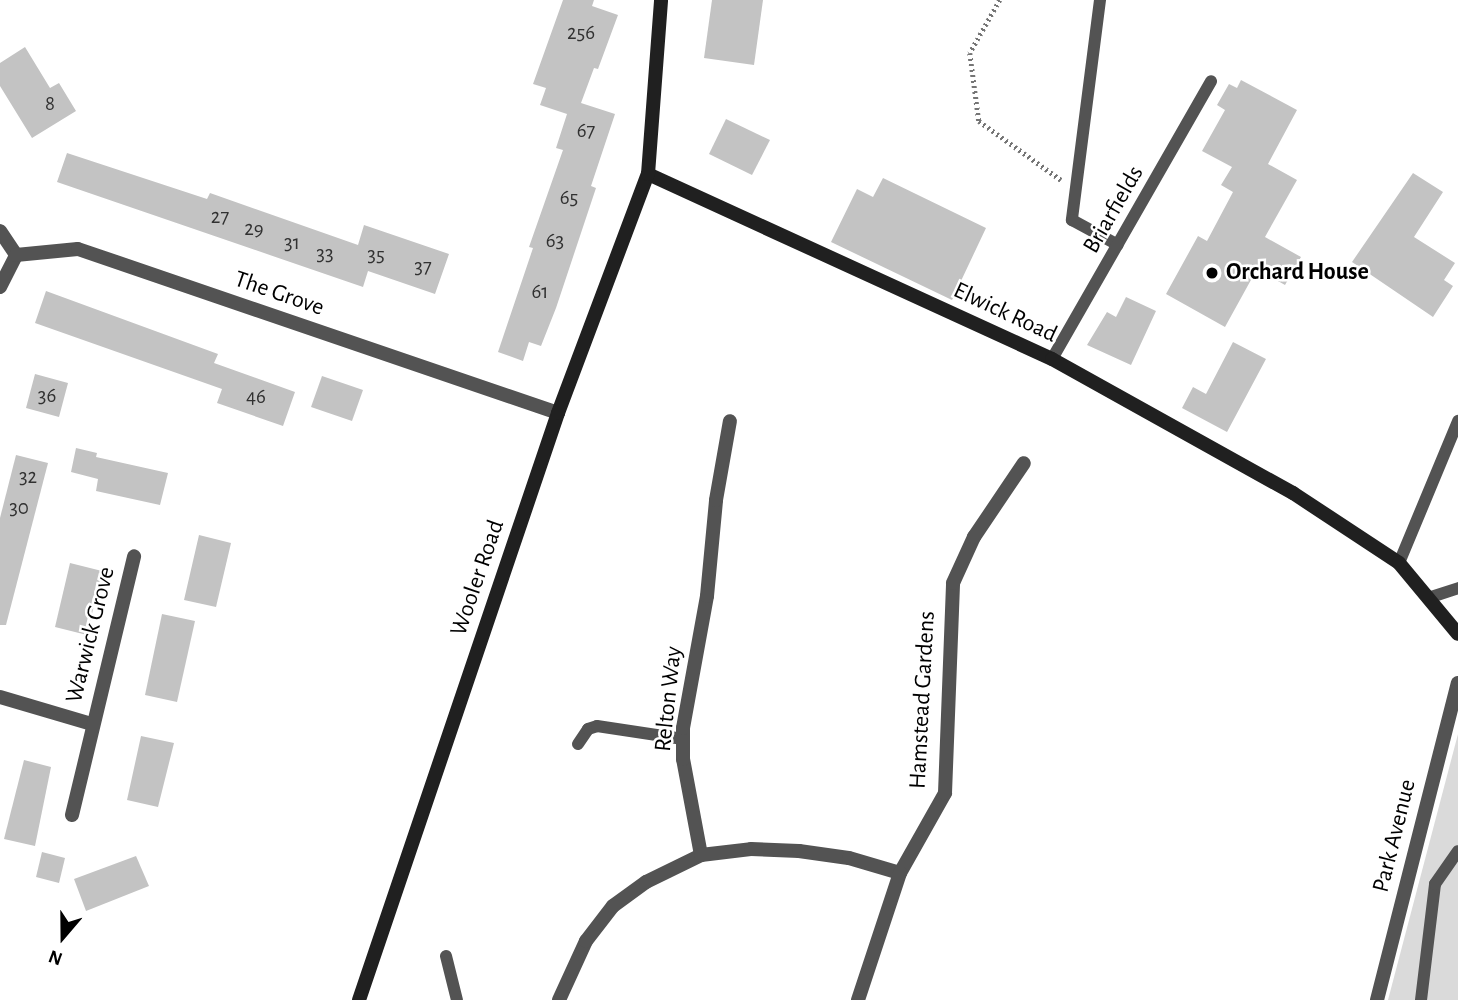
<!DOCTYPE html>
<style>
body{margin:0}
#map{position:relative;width:1458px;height:1000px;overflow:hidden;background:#fff;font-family:"Alegreya Sans",sans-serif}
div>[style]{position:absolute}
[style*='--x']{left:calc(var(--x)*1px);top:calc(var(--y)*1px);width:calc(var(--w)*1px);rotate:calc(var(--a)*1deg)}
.green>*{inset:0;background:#dadada}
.building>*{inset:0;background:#c3c3c3}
.path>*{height:4.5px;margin-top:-2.25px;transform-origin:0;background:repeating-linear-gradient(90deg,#757575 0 2px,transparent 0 5.5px)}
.lane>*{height:12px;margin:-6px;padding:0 6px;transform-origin:6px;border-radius:6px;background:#535353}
.street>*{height:14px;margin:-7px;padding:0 7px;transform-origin:7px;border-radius:7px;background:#535353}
.secondary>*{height:14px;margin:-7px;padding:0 7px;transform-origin:7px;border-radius:7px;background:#202020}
.dots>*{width:19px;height:19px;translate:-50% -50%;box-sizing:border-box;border:4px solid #fff;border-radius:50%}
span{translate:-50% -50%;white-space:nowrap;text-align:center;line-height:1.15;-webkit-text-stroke:5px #fff;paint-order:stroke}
.number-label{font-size:21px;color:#313131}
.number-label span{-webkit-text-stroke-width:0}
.street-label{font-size:24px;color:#000}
.poi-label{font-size:24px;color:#000;font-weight:700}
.left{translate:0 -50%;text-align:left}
.north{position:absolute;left:28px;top:902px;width:70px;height:70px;-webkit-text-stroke:5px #fff;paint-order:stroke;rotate:200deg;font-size:19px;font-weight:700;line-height:28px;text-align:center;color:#000}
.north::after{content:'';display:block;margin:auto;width:24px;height:32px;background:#000;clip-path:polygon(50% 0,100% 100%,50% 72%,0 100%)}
</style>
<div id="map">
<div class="green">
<i style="clip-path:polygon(1458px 734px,1458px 1000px,1388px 1000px)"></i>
</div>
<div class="building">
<i style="clip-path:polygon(563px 0,594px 0,592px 6px,618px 15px,598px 69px,594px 68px,581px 103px,615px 114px,591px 186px,596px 188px,556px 308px,541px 346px,529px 342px,523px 361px,498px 352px,533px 248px,529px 247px,563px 150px,556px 148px,567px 114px,540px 105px,546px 88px,533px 84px)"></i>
<i style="clip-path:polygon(712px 0,763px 0,754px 65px,704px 58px)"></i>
<i style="clip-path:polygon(25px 47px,50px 88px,59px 83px,76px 111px,32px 138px,0 86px,0 63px)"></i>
<i style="clip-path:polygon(1241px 80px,1297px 110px,1268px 164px,1297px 180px,1265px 237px,1301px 257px,1285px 285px,1257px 269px,1225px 327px,1166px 294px,1198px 236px,1207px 241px,1233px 192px,1221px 185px,1232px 167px,1202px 151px,1225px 110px,1217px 105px,1229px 84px,1237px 88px)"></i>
<i style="clip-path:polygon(726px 119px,770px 140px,752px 175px,709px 154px)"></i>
<i style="clip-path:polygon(67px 153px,207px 199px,210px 193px,358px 245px,364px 225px,449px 254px,435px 294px,368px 271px,363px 287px,57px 182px)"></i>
<i style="clip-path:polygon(1413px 173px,1443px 192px,1414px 237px,1455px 263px,1444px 280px,1453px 286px,1433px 317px,1352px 262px)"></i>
<i style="clip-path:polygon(883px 178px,986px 228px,952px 300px,831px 242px,857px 189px,873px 197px)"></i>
<i style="clip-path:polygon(46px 291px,218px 354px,214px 363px,295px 392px,283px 426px,217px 403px,222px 389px,35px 323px)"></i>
<i style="clip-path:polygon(1126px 297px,1156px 311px,1131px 365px,1087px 345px,1107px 312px,1116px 317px)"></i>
<i style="clip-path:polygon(1233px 342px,1266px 359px,1227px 432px,1182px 408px,1193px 387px,1206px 394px)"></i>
<i style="clip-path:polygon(35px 374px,68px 383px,59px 417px,26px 408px)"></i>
<i style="clip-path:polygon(322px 376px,363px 390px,352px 421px,311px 407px)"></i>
<i style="clip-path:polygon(76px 448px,97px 453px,96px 457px,168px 473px,160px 505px,96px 491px,98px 479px,71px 472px)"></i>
<i style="clip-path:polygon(16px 455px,48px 463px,6px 625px,0 625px,0 518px)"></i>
<i style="clip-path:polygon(199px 535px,231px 543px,216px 607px,184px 600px)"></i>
<i style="clip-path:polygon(70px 563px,102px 571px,87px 635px,55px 627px)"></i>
<i style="clip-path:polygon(162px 614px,195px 621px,177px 702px,145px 695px)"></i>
<i style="clip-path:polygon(141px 736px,174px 743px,158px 807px,127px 800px)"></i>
<i style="clip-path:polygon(24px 760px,51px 767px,35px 846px,4px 839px)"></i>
<i style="clip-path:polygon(42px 852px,65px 858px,59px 883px,36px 877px)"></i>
<i style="clip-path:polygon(136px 856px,149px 886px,86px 911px,74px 879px)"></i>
</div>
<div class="path">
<i style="--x:1000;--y:0;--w:61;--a:119.5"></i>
<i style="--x:970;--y:53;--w:69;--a:82.5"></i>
<i style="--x:979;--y:121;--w:101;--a:35.7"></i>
</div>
<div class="lane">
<i style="--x:1100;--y:0;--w:222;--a:97.3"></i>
<i style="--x:1072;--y:220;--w:52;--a:28.5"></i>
<i style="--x:1052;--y:359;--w:320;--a:-60.2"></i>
<i style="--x:1399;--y:563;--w:154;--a:-67.4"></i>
<i style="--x:1428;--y:598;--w:32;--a:-18"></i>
<i style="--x:578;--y:744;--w:18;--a:-56"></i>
<i style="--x:588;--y:729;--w:9;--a:-18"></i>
<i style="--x:597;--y:726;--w:87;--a:8.6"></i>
<i style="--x:446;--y:956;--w:45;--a:76"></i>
<i style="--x:1421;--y:1000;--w:117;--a:-83.1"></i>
<i style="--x:1435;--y:884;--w:40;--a:-55.1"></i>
</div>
<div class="street">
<i style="--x:0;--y:231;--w:29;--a:56"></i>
<i style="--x:0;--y:287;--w:36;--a:-63"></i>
<i style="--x:16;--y:255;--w:62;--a:-5.5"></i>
<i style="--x:78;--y:249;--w:507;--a:18.86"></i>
<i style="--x:0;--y:697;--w:96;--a:16.4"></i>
<i style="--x:72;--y:815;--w:266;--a:-76.5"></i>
<i style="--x:701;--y:855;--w:98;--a:-100.6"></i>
<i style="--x:683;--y:759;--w:31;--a:-90"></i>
<i style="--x:683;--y:728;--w:134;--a:-79.7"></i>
<i style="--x:707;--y:596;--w:96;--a:-84.6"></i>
<i style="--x:716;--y:500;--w:80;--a:-80"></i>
<i style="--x:559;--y:1000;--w:65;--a:-65.4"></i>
<i style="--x:586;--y:941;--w:44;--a:-52.4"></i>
<i style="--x:613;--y:906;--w:41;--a:-36"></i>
<i style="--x:646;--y:882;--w:61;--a:-26.1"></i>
<i style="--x:701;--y:855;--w:50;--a:-6.8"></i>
<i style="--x:751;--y:849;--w:48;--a:2.4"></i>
<i style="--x:799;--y:851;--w:50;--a:8"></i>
<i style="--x:849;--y:858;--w:53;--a:16.4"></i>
<i style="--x:900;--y:873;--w:92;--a:-60.6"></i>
<i style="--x:945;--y:793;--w:210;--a:-87.8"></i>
<i style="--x:953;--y:583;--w:51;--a:-65.5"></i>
<i style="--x:974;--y:537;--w:89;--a:-56"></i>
<i style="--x:858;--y:1000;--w:134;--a:-71.7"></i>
<i style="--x:1377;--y:1000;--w:327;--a:-75.7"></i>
</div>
<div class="secondary">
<i style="--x:648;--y:174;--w:444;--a:24.6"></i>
<i style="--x:1052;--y:359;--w:276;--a:29.1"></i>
<i style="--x:1293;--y:493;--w:127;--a:33.4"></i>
<i style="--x:1399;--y:563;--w:92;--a:50.3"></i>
<i style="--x:359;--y:1000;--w:620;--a:-71.27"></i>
<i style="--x:558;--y:413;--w:255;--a:-69.4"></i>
<i style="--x:648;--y:174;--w:174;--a:-85.7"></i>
</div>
<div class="dots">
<i style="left:1212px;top:273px;background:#000"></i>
</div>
<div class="number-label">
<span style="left:581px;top:33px">256</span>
<span style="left:50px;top:104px">8</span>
<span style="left:586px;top:131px">67</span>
<span style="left:569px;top:198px">65</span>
<span style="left:220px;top:217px">27</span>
<span style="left:254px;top:229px">29</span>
<span style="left:555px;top:241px">63</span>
<span style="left:292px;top:243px">31</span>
<span style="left:325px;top:254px">33</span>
<span style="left:376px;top:255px">35</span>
<span style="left:423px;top:267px">37</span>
<span style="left:540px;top:292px">61</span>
<span style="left:47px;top:396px">36</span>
<span style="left:256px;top:397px">46</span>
<span style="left:28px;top:477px">32</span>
<span style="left:19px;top:508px">30</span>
</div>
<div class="street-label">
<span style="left:1114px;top:210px;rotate:-60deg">Briarfields</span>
<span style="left:279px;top:294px;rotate:19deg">The Grove</span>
<span style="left:1005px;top:313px;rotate:25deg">Elwick Road</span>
<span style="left:478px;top:578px;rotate:-71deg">Wooler Road</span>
<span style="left:91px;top:635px;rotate:-76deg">Warwick Grove</span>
<span style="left:669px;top:699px;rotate:-84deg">Relton Way</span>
<span style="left:923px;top:700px;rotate:-87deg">Hamstead Gardens</span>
<span style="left:1395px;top:836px;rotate:-76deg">Park Avenue</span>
</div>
<div class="poi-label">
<span class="left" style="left:1226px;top:273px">Orchard House</span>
</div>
<div class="north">N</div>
</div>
